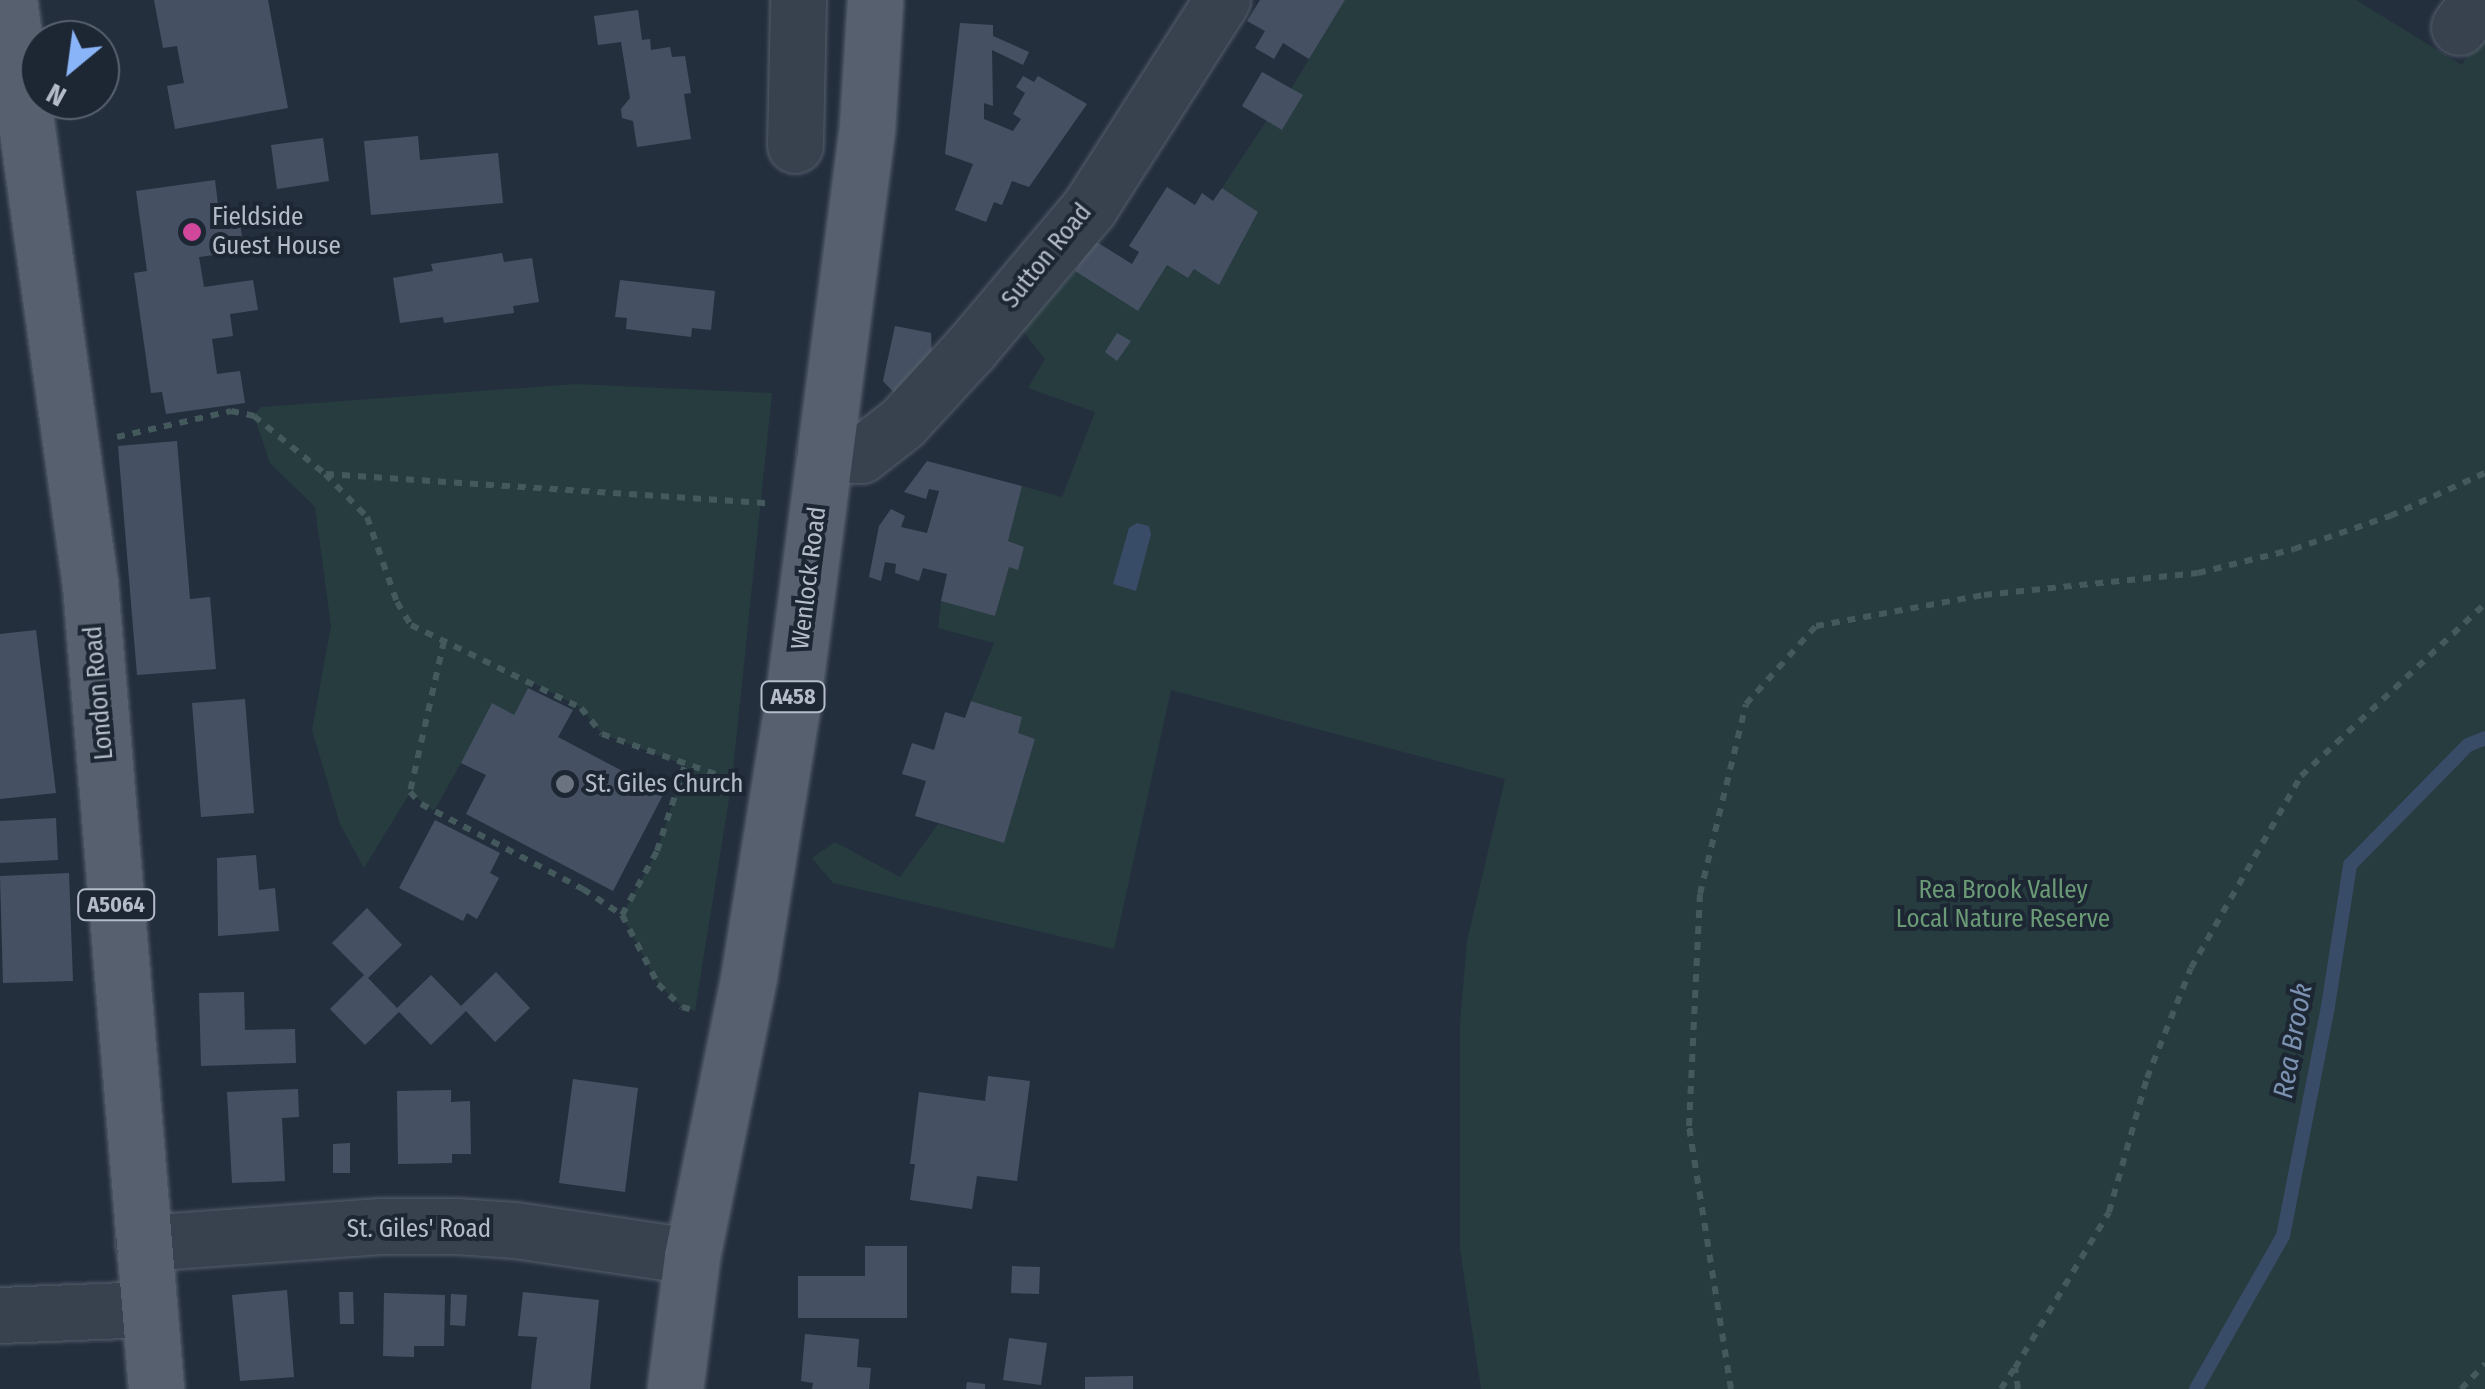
<!DOCTYPE html>
<style>
body{margin:0}
#map{position:relative;width:2485px;height:1389px;overflow:hidden;background:#242f3e;font-family:"Fira Sans Condensed",sans-serif}
div>[style]{position:absolute}
[style*='--x']{left:calc(var(--x)*1px);top:calc(var(--y)*1px);width:calc(var(--w)*1px);rotate:calc(var(--a)*1deg)}
.green>*{inset:0;background:#263c3f}
.water>*{inset:0;background:#394c67}
.stream>*{height:14px;margin:-7px;padding:0 7px;transform-origin:7px;border-radius:7px;background:#394c67}
.building>*{inset:0;background:#455162}
.path>*{height:6px;margin-top:-3px;transform-origin:0;background:repeating-linear-gradient(90deg,#44595c 0 8px,transparent 0 16px)}
.roads{filter:drop-shadow(0 0 2px #565f6c) drop-shadow(0 0 2px #565f6c)}
.minor>*{height:55px;margin:-27.5px;padding:0 27.5px;transform-origin:27.5px;border-radius:27.5px;background:#38414e}
.major>*{height:55px;margin:-27.5px;padding:0 27.5px;transform-origin:27.5px;border-radius:27.5px;background:#56606e}
.dots>*{width:28px;height:28px;translate:-50% -50%;box-sizing:border-box;border:5px solid #1d2633;border-radius:50%}
span{translate:-50% -50%;white-space:nowrap;text-align:center;line-height:1.15;-webkit-text-stroke:8px #1d2633;paint-order:stroke}
.shield-label span{padding:2px 8px;background:#1d2633;border:2px solid;border-radius:8px;-webkit-text-stroke-width:0}
.shield-label{font-size:22px;color:#b4bcc9;font-weight:700}
.poi-label{font-size:25px;color:#b4bcc9}
.left{translate:0 -50%;text-align:left}
.street-label{font-size:25px;color:#b4bcc9}
.park-label{font-size:25px;color:#6b9a76}
.water-label{font-size:28px;color:#7c92b1;font-style:italic}
.north{position:absolute;left:20px;top:20px;width:100px;height:100px;box-sizing:border-box;background:#1d2633;border:2px solid #59626f;border-radius:50%;rotate:209deg;font-size:28px;font-weight:700;line-height:40px;text-align:center;color:#b4bcc9}
.north::after{content:'';display:block;margin:auto;width:35px;height:45px;background:#8ab4f8;clip-path:polygon(50% 0,100% 100%,50% 72%,0 100%)}
</style>
<div id="map">
<div class="green">
<i style="clip-path:polygon(1345px 0,2356px 0,2462px 65px,2485px 22px,2485px 1389px,1481px 1389px,1460px 1249px,1460px 1022px,1467px 941px,1505px 779px,1171px 690px,1114px 949px,833px 883px,812px 858px,835px 842px,900px 877px,938px 824px,1004px 843px,1035px 739px,1018px 733px,1021px 717px,971px 701px,994px 643px,938px 628px,941px 601px,995px 616px,1009px 567px,1018px 569px,1024px 547px,1008px 541px,1022px 486px,1062px 497px,1095px 412px,1028px 388px,1045px 359px,1022px 330px,1075px 271px,1137px 310px,1167px 265px,1188px 278px,1194px 269px,1219px 284px,1258px 212px,1222px 188px,1267px 120px,1283px 129px,1302px 96px,1291px 89px)"></i>
<i style="clip-path:polygon(576px 384px,772px 393px,732px 780px,695px 1011px,682px 1007px,658px 984px,622px 915px,657px 851px,685px 765px,602px 734px,581px 708px,531px 682px,514px 715px,461px 763px,434px 811px,410px 793px,364px 868px,340px 824px,312px 730px,331px 626px,315px 507px,270px 463px,254px 416px,261px 407px)"></i>
</div>
<div class="water">
<i style="clip-path:polygon(1137px 523px,1149px 526px,1151px 534px,1136px 591px,1113px 584px,1129px 528px)"></i>
</div>
<div class="stream">
<i style="--x:2196;--y:1389;--w:176;--a:-60.4"></i>
<i style="--x:2283;--y:1236;--w:234;--a:-78.9"></i>
<i style="--x:2328;--y:1006;--w:143;--a:-81.1"></i>
<i style="--x:2350;--y:865;--w:168;--a:-45.5"></i>
<i style="--x:2468;--y:745;--w:18;--a:-22"></i>
</div>
<div class="building">
<i style="clip-path:polygon(154px 0,268px 0,288px 108px,175px 129px,167px 86px,184px 83px,177px 46px,163px 48px)"></i>
<i style="clip-path:polygon(1260px 0,1345px 0,1309px 59px,1283px 43px,1274px 59px,1255px 48px,1265px 31px,1247px 21px)"></i>
<i style="clip-path:polygon(638px 10px,642px 40px,650px 39px,651px 50px,670px 47px,672px 57px,685px 56px,691px 93px,684px 94px,691px 139px,637px 147px,633px 121px,622px 118px,621px 109px,630px 98px,621px 42px,598px 45px,594px 16px)"></i>
<i style="clip-path:polygon(960px 23px,993px 25px,993px 36px,1029px 52px,1023px 65px,992px 50px,993px 106px,984px 103px,984px 119px,1013px 131px,1021px 119px,1013px 114px,1025px 93px,1016px 87px,1023px 76px,1034px 82px,1038px 76px,1087px 104px,1029px 187px,1012px 181px,1002px 205px,994px 202px,986px 222px,955px 210px,973px 164px,945px 154px)"></i>
<i style="clip-path:polygon(1262px 72px,1303px 95px,1282px 130px,1242px 106px)"></i>
<i style="clip-path:polygon(418px 136px,420px 160px,498px 153px,503px 203px,371px 215px,364px 141px)"></i>
<i style="clip-path:polygon(323px 138px,329px 181px,277px 189px,271px 145px)"></i>
<i style="clip-path:polygon(215px 180px,219px 213px,238px 210px,244px 251px,199px 257px,204px 287px,253px 280px,258px 310px,230px 314px,233px 336px,212px 339px,217px 374px,240px 371px,245px 403px,166px 414px,162px 392px,151px 393px,134px 273px,147px 271px,136px 191px)"></i>
<i style="clip-path:polygon(1167px 187px,1195px 205px,1202px 193px,1213px 201px,1222px 188px,1258px 212px,1219px 285px,1194px 269px,1188px 278px,1167px 265px,1138px 311px,1075px 271px,1095px 241px,1132px 264px,1139px 252px,1129px 246px)"></i>
<i style="clip-path:polygon(502px 253px,504px 262px,532px 258px,539px 302px,513px 306px,514px 313px,444px 323px,443px 317px,400px 323px,393px 278px,433px 271px,431px 264px)"></i>
<i style="clip-path:polygon(620px 280px,715px 291px,711px 330px,692px 328px,691px 337px,626px 329px,627px 318px,615px 317px)"></i>
<i style="clip-path:polygon(895px 326px,931px 333px,932px 363px,899px 398px,883px 381px)"></i>
<i style="clip-path:polygon(1117px 333px,1131px 341px,1117px 361px,1105px 352px)"></i>
<i style="clip-path:polygon(177px 441px,190px 599px,210px 597px,216px 669px,137px 675px,118px 446px)"></i>
<i style="clip-path:polygon(927px 461px,1022px 486px,1008px 541px,1024px 547px,1018px 570px,1009px 567px,995px 616px,941px 601px,947px 574px,923px 568px,919px 581px,895px 573px,896px 564px,885px 562px,881px 581px,869px 577px,879px 526px,891px 509px,905px 516px,901px 527px,927px 533px,939px 491px,929px 489px,926px 499px,904px 492px)"></i>
<i style="clip-path:polygon(36px 630px,56px 793px,0 799px,0 634px)"></i>
<i style="clip-path:polygon(528px 688px,573px 710px,558px 737px,664px 793px,613px 891px,466px 814px,486px 775px,461px 763px,492px 703px,514px 715px)"></i>
<i style="clip-path:polygon(245px 699px,254px 813px,201px 817px,192px 703px)"></i>
<i style="clip-path:polygon(971px 701px,1022px 717px,1018px 733px,1035px 739px,1004px 843px,915px 816px,926px 781px,902px 774px,912px 743px,934px 750px,945px 712px,965px 718px)"></i>
<i style="clip-path:polygon(56px 818px,58px 860px,0 863px,0 821px)"></i>
<i style="clip-path:polygon(435px 820px,500px 853px,490px 873px,499px 878px,477px 919px,467px 913px,463px 921px,399px 888px)"></i>
<i style="clip-path:polygon(256px 855px,259px 890px,275px 888px,279px 931px,218px 936px,217px 858px)"></i>
<i style="clip-path:polygon(69px 873px,73px 981px,3px 983px,0 876px)"></i>
<i style="clip-path:polygon(367px 908px,402px 945px,368px 978px,397px 1008px,431px 975px,461px 1006px,496px 972px,530px 1008px,495px 1042px,466px 1011px,431px 1045px,399px 1012px,365px 1045px,330px 1009px,364px 975px,332px 943px)"></i>
<i style="clip-path:polygon(244px 992px,245px 1030px,295px 1029px,296px 1063px,201px 1066px,199px 993px)"></i>
<i style="clip-path:polygon(988px 1076px,1030px 1081px,1017px 1181px,977px 1176px,972px 1209px,910px 1200px,915px 1164px,910px 1164px,919px 1092px,985px 1101px)"></i>
<i style="clip-path:polygon(573px 1079px,638px 1088px,625px 1192px,559px 1183px)"></i>
<i style="clip-path:polygon(298px 1089px,299px 1117px,282px 1118px,285px 1181px,232px 1183px,227px 1092px)"></i>
<i style="clip-path:polygon(451px 1090px,451px 1102px,470px 1101px,471px 1154px,452px 1154px,452px 1163px,398px 1164px,397px 1091px)"></i>
<i style="clip-path:polygon(350px 1143px,350px 1173px,333px 1173px,333px 1144px)"></i>
<i style="clip-path:polygon(865px 1246px,907px 1246px,907px 1318px,798px 1318px,798px 1276px,865px 1276px)"></i>
<i style="clip-path:polygon(1012px 1266px,1040px 1267px,1039px 1294px,1011px 1293px)"></i>
<i style="clip-path:polygon(287px 1290px,294px 1377px,240px 1381px,232px 1295px)"></i>
<i style="clip-path:polygon(339px 1292px,353px 1292px,354px 1324px,340px 1324px)"></i>
<i style="clip-path:polygon(523px 1292px,599px 1300px,590px 1389px,531px 1389px,537px 1337px,518px 1336px)"></i>
<i style="clip-path:polygon(384px 1293px,445px 1295px,444px 1346px,414px 1346px,414px 1357px,383px 1356px)"></i>
<i style="clip-path:polygon(451px 1294px,467px 1295px,465px 1326px,450px 1325px)"></i>
<i style="clip-path:polygon(805px 1334px,859px 1339px,857px 1367px,871px 1368px,869px 1389px,812px 1389px,813px 1383px,801px 1381px)"></i>
<i style="clip-path:polygon(1009px 1338px,1047px 1343px,1041px 1385px,1003px 1380px)"></i>
<i style="clip-path:polygon(1133px 1376px,1133px 1389px,1085px 1389px,1085px 1377px)"></i>
<i style="clip-path:polygon(967px 1382px,985px 1384px,985px 1389px,966px 1389px)"></i>
</div>
<div class="path">
<i style="--x:117;--y:437;--w:117;--a:-12.8"></i>
<i style="--x:231;--y:411;--w:24;--a:12"></i>
<i style="--x:254;--y:416;--w:92;--a:39.2"></i>
<i style="--x:325;--y:474;--w:60;--a:45.7"></i>
<i style="--x:367;--y:517;--w:90;--a:70.6"></i>
<i style="--x:397;--y:602;--w:27;--a:59"></i>
<i style="--x:411;--y:625;--w:189;--a:26"></i>
<i style="--x:581;--y:708;--w:33;--a:51"></i>
<i style="--x:602;--y:734;--w:135;--a:19.5"></i>
<i style="--x:326;--y:474;--w:442;--a:3.8"></i>
<i style="--x:444;--y:641;--w:155;--a:102.7"></i>
<i style="--x:410;--y:792;--w:16;--a:47"></i>
<i style="--x:421;--y:804;--w:183;--a:27.7"></i>
<i style="--x:583;--y:889;--w:47;--a:33.7"></i>
<i style="--x:622;--y:915;--w:78;--a:62.4"></i>
<i style="--x:658;--y:984;--w:33;--a:44"></i>
<i style="--x:682;--y:1007;--w:11;--a:15"></i>
<i style="--x:622;--y:915;--w:73;--a:-61.3"></i>
<i style="--x:657;--y:851;--w:90;--a:-72"></i>
<i style="--x:1731;--y:1389;--w:266;--a:-99.1"></i>
<i style="--x:1689;--y:1126;--w:232;--a:-87.3"></i>
<i style="--x:1700;--y:894;--w:195;--a:-76.4"></i>
<i style="--x:1746;--y:704;--w:105;--a:-48.1"></i>
<i style="--x:1816;--y:626;--w:171;--a:-10.5"></i>
<i style="--x:1984;--y:595;--w:215;--a:-5.9"></i>
<i style="--x:2198;--y:573;--w:99;--a:-14"></i>
<i style="--x:2294;--y:549;--w:102;--a:-19"></i>
<i style="--x:2390;--y:516;--w:104;--a:-24.4"></i>
<i style="--x:2001;--y:1389;--w:24;--a:-57"></i>
<i style="--x:2018;--y:1389;--w:21;--a:-98"></i>
<i style="--x:2015;--y:1368;--w:182;--a:-58.9"></i>
<i style="--x:2109;--y:1212;--w:139;--a:-74.2"></i>
<i style="--x:2147;--y:1078;--w:118;--a:-68.2"></i>
<i style="--x:2191;--y:968;--w:221;--a:-60.2"></i>
<i style="--x:2301;--y:776;--w:252;--a:-43.1"></i>
<i style="--x:2461;--y:1389;--w:35;--a:-46"></i>
</div>
<div class="roads">
<div class="minor">
<i style="--x:2459;--y:27;--w:32;--a:-56"></i>
<i style="--x:795;--y:145;--w:145;--a:-88.8"></i>
<i style="--x:824;--y:455;--w:37;--a:0"></i>
<i style="--x:861;--y:455;--w:52;--a:-38"></i>
<i style="--x:902;--y:423;--w:102;--a:-47.4"></i>
<i style="--x:971;--y:348;--w:183;--a:-49.9"></i>
<i style="--x:1089;--y:208;--w:247;--a:-57.4"></i>
<i style="--x:143;--y:1243;--w:238;--a:-4.1"></i>
<i style="--x:380;--y:1226;--w:76;--a:0"></i>
<i style="--x:456;--y:1226;--w:59;--a:3.9"></i>
<i style="--x:515;--y:1230;--w:179;--a:8.4"></i>
<i style="--x:0;--y:1315;--w:149;--a:-2.3"></i>
</div>
<div class="major">
<i style="--x:9;--y:0;--w:590;--a:82.1"></i>
<i style="--x:90;--y:584;--w:808;--a:85.31"></i>
<i style="--x:675;--y:1389;--w:134;--a:-82.7"></i>
<i style="--x:692;--y:1256;--w:287;--a:-78.5"></i>
<i style="--x:749;--y:975;--w:264;--a:-80.9"></i>
<i style="--x:791;--y:714;--w:591;--a:-82.61"></i>
<i style="--x:867;--y:128;--w:128;--a:-86.4"></i>
</div>
</div>
<div class="dots">
<i style="left:192px;top:232px;background:#d1479c"></i>
<i style="left:565px;top:784px;background:#6b7280"></i>
</div>
<div class="shield-label">
<span style="left:793px;top:697px">A458</span>
<span style="left:116px;top:905px">A5064</span>
</div>
<div class="poi-label">
<span class="left" style="left:212px;top:232px">Fieldside<br>Guest House</span>
<span class="left" style="left:585px;top:784px">St. Giles Church</span>
</div>
<div class="street-label">
<span style="left:1047px;top:256px;rotate:-51deg">Sutton Road</span>
<span style="left:809px;top:578px;rotate:-83deg">Wenlock Road</span>
<span style="left:99px;top:693px;rotate:-95deg">London Road</span>
<span style="left:419px;top:1229px">St. Giles' Road</span>
</div>
<div class="park-label">
<span style="left:2003px;top:905px">Rea Brook Valley<br>Local Nature Reserve</span>
</div>
<div class="water-label">
<span style="left:2293px;top:1041px;rotate:-80deg">Rea Brook</span>
</div>
<div class="north">N</div>
</div>
